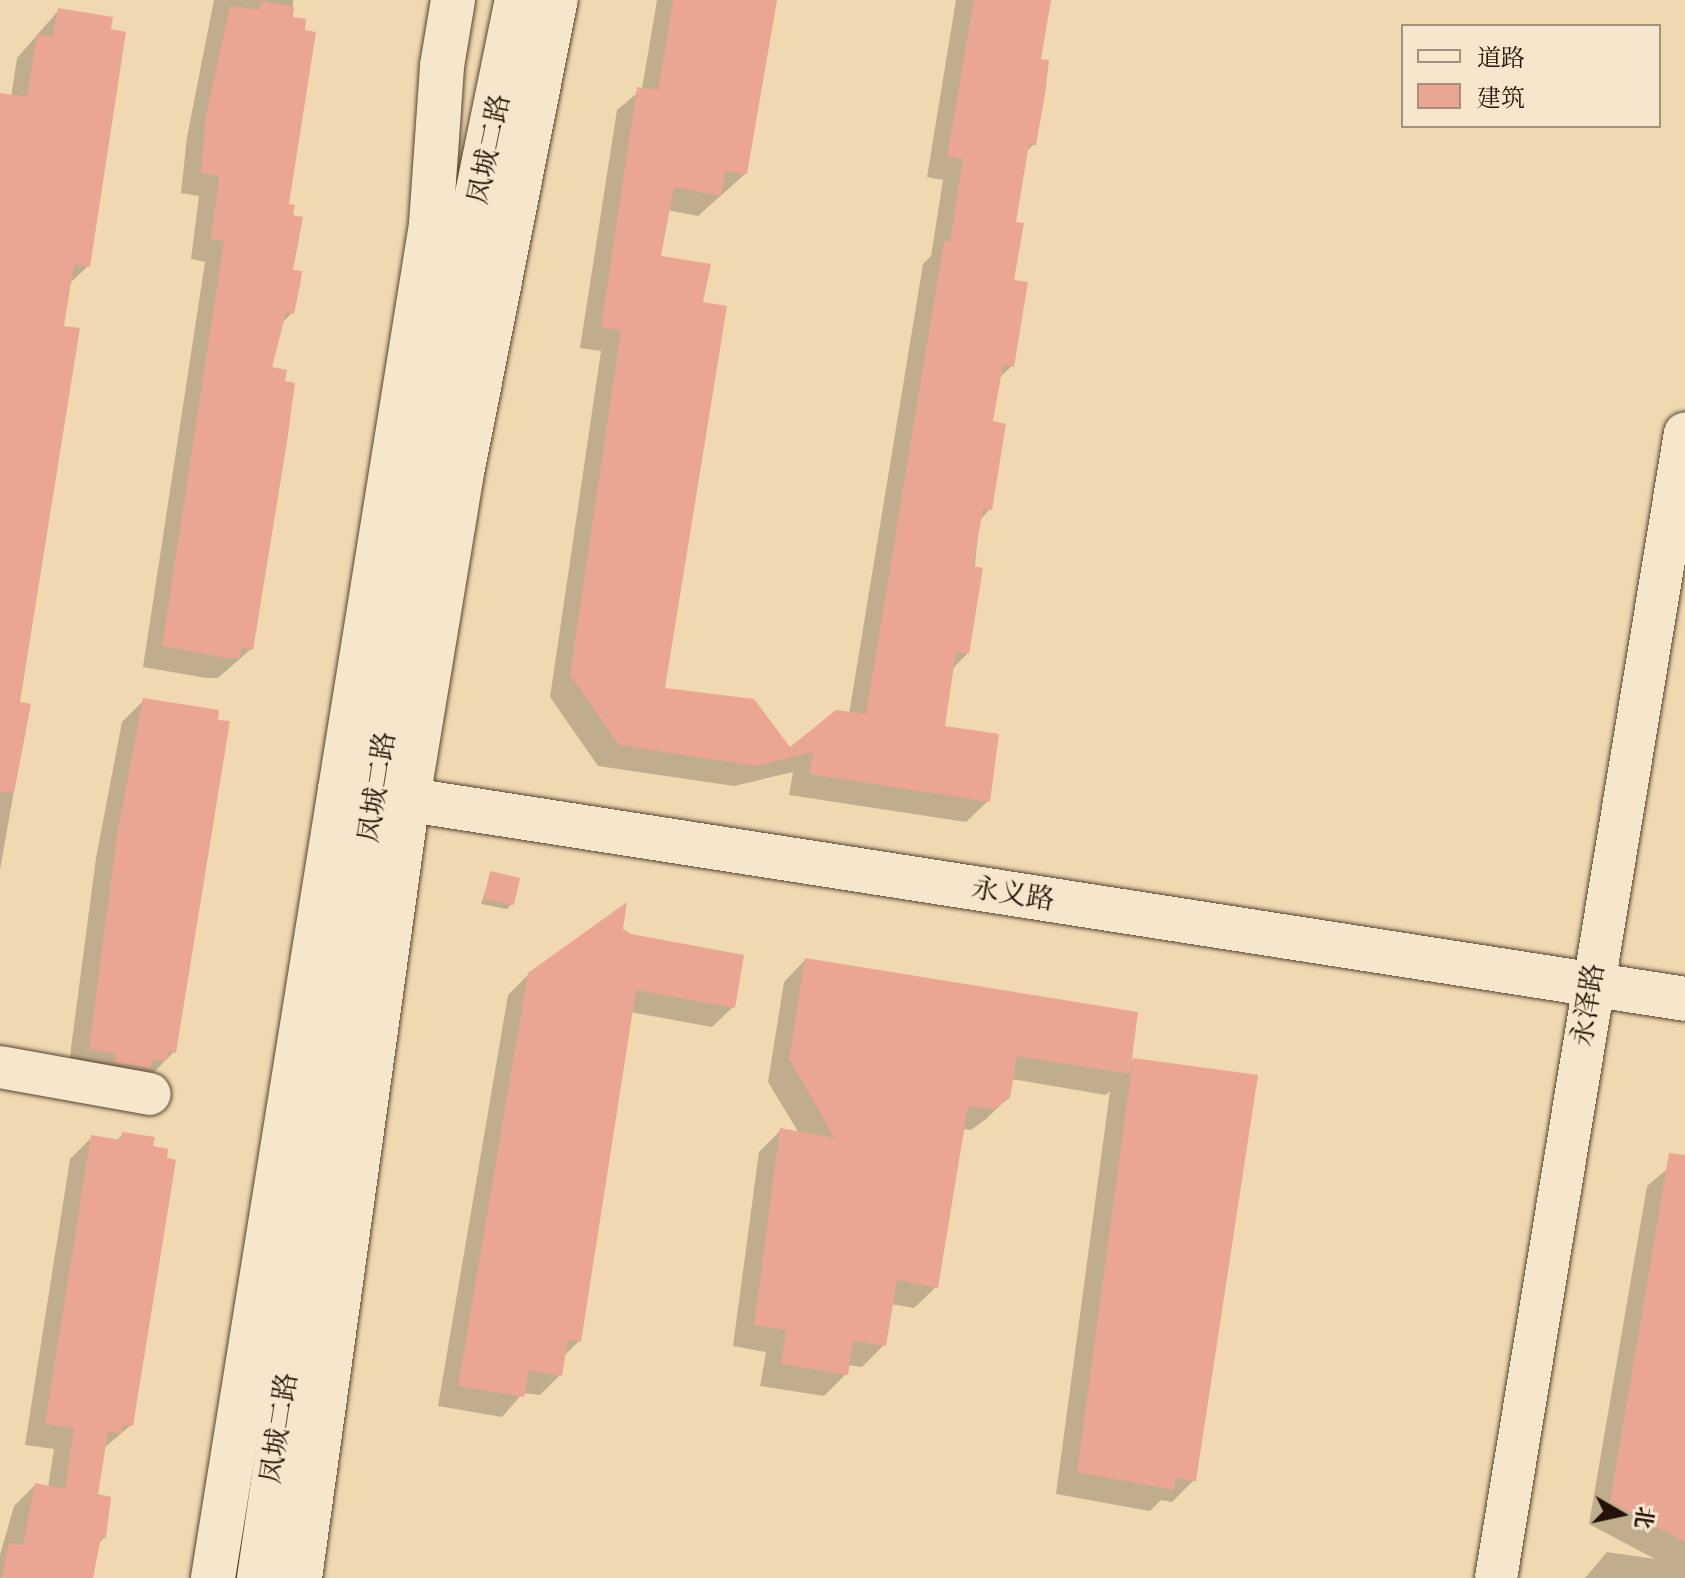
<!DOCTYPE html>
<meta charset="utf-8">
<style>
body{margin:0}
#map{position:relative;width:1685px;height:1578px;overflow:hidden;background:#f0d9b1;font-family:"Gentium Book Plus","Noto Serif SC",serif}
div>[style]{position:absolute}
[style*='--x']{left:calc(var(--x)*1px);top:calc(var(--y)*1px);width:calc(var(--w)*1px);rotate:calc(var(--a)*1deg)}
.shadow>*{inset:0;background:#0003}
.building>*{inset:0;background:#eaa693}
.roads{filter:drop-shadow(0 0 2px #564432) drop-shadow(0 0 2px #564432)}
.minor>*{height:42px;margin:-21px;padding:0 21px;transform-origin:21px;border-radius:21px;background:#f5e6cc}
.tertiary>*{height:44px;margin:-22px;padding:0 22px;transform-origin:22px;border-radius:22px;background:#f5e6cc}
.secondary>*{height:44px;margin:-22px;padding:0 22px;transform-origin:22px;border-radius:22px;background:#f5e6cc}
span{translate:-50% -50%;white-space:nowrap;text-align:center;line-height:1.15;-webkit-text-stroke:6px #f5e6cc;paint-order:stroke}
.street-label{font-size:28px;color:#221207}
.legend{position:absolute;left:1401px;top:24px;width:260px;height:104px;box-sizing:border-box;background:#f5e6cc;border:2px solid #a1917d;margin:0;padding:10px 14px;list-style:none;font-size:24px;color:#221207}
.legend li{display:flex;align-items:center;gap:16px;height:40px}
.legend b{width:40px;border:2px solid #a1917d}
.north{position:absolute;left:1581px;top:1474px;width:80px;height:80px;-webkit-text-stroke:6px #f5e6cc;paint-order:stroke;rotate:99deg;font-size:22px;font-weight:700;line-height:32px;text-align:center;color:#221207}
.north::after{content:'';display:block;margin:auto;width:28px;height:36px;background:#221207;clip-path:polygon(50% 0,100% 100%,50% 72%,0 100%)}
</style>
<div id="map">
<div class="shadow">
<i style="clip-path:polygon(214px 0,293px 0,286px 206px,292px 313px,281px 324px,270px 369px,251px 649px,218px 678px,206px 678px,143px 667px,205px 262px,191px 259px,199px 196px,181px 193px,187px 137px)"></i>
<i style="clip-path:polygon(657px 0,775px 0,745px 174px,698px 216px,667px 210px,658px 258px,701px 304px,663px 690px,790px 750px,849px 714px,923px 264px,931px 256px,943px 180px,927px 177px,956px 0,1051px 0,1039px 60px,1034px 144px,1025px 153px,1014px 224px,1012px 366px,998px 379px,991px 423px,990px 509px,979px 521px,967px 654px,952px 669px,942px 727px,988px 801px,966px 822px,789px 795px,793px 772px,734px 786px,598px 766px,550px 697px,601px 351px,580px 348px,617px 110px,642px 89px)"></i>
<i style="clip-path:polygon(59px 10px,88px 266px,68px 285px,18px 703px,29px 705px,0 870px,0 95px,11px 97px,17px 58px)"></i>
<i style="clip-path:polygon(144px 700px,174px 1052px,152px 1074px,68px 1071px,96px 858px,122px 722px)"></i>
<i style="clip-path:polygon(491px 874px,512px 904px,507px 909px,481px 904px)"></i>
<i style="clip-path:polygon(621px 930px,733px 1007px,712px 1027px,630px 1012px,579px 1341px,563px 1357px,560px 1375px,540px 1395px,523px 1393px,502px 1417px,438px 1406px,508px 995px,529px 974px)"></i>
<i style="clip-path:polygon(805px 960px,1129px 1064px,1133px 1060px,1194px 1480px,1172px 1502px,1161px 1500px,1150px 1511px,1056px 1494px,1110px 1091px,1106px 1095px,1011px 1079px,1009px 1097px,986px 1119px,971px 1130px,962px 1129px,936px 1287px,914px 1308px,891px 1304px,884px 1345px,862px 1367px,847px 1365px,846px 1374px,824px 1396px,760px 1386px,766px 1352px,733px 1346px,759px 1152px,781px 1130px,799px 1133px,768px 1082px,784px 982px)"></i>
<i style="clip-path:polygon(123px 1134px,131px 1425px,103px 1449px,96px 1496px,104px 1538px,97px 1545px,91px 1578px,0 1578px,0 1555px,14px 1506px,35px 1485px,48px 1487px,54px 1449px,25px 1445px,70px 1159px,92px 1137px,116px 1141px)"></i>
<i style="clip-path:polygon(1685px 1154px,1685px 1578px,1585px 1578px,1607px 1552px,1655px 1559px,1589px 1524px,1647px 1186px)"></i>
</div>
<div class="building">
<i style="clip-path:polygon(673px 0,777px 0,747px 174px,725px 171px,721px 196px,674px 187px,661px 256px,711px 264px,703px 302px,727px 306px,665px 688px,754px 699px,790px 747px,836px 710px,866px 714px,944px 241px,950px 242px,963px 159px,947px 156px,974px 0,1051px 0,1041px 59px,1049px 60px,1045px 95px,1036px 145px,1029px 144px,1016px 222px,1024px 223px,1014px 280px,1028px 282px,1014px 367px,1003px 365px,993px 421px,1006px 424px,992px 510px,983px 509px,973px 566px,983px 568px,969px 654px,956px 652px,945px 726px,999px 734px,990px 802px,809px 774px,813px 752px,756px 766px,619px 745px,570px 675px,621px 330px,601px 327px,637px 87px,658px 90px)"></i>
<i style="clip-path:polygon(261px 1px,294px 7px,293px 17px,306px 19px,305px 30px,316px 32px,289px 204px,295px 205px,293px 215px,303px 217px,293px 270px,302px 271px,301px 280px,294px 314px,286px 313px,272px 367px,287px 370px,285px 381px,295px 383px,287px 442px,253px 650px,242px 648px,240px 658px,228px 658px,162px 646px,224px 241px,211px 239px,219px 176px,201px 173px,206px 115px,230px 6px,259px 10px)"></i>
<i style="clip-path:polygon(58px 8px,113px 17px,111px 29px,126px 32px,90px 267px,74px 264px,64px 326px,80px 328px,20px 702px,31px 704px,14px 793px,0 792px,0 93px,27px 97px,37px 34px,53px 37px)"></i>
<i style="clip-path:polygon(143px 698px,219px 710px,218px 720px,230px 721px,176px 1053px,168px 1051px,166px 1061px,153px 1059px,151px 1068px,115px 1062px,116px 1054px,89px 1049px,117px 835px)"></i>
<i style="clip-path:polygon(490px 871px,520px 878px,514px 905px,484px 899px)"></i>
<i style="clip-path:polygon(627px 902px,623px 929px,631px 934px,744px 955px,735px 1008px,636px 990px,581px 1342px,568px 1340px,562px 1376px,529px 1370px,524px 1397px,458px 1386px,528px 973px)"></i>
<i style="clip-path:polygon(805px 958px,1138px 1012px,1130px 1074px,1017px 1056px,1010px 1098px,994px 1109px,968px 1106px,938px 1288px,897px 1280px,886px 1346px,853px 1341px,848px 1375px,781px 1364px,786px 1330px,754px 1325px,780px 1128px,835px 1138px,789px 1059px)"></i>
<i style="clip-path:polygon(1133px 1058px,1258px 1075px,1196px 1481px,1176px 1478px,1174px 1490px,1077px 1472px)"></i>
<i style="clip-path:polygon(122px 1132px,155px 1137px,153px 1146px,168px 1149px,167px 1158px,176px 1160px,133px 1426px,123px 1425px,122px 1434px,108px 1432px,98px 1494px,111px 1497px,106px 1538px,101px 1537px,93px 1578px,2px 1578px,9px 1543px,23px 1545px,35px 1483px,65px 1489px,74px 1428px,45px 1424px,91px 1135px,121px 1140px)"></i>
<i style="clip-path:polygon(1669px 1153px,1685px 1155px,1685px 1542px,1610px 1502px)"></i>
</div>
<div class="roads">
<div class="minor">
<i style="--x:0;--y:1067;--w:152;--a:10.2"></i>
<i style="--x:301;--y:1578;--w:786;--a:-82.11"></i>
<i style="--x:409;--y:799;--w:325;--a:-80.6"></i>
<i style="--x:462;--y:478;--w:487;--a:-78.8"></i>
<i style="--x:1496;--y:1578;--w:1160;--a:-80.63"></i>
</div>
<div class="tertiary">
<i style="--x:340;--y:789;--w:1361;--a:8.87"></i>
</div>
<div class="secondary">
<i style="--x:213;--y:1578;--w:1371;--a:-80.85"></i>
<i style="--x:431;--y:224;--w:158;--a:-86"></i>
<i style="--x:442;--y:66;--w:67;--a:-80.5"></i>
<i style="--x:259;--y:1578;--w:792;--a:-81.66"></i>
<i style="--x:374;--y:794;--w:524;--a:-80.56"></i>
<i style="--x:460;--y:277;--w:283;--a:-78.4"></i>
</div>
</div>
<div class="street-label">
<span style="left:488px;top:149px;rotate:-78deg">凤城二路</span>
<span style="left:376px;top:787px;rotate:-81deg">凤城二路</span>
<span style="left:1013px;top:893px;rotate:9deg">永义路</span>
<span style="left:1587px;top:1005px;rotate:-81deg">永泽路</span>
<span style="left:278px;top:1428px;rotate:-81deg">凤城二路</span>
</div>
<ul class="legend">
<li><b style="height:10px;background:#f5e6cc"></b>道路</li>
<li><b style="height:22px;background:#eaa693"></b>建筑</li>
</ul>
<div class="north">北</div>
</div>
